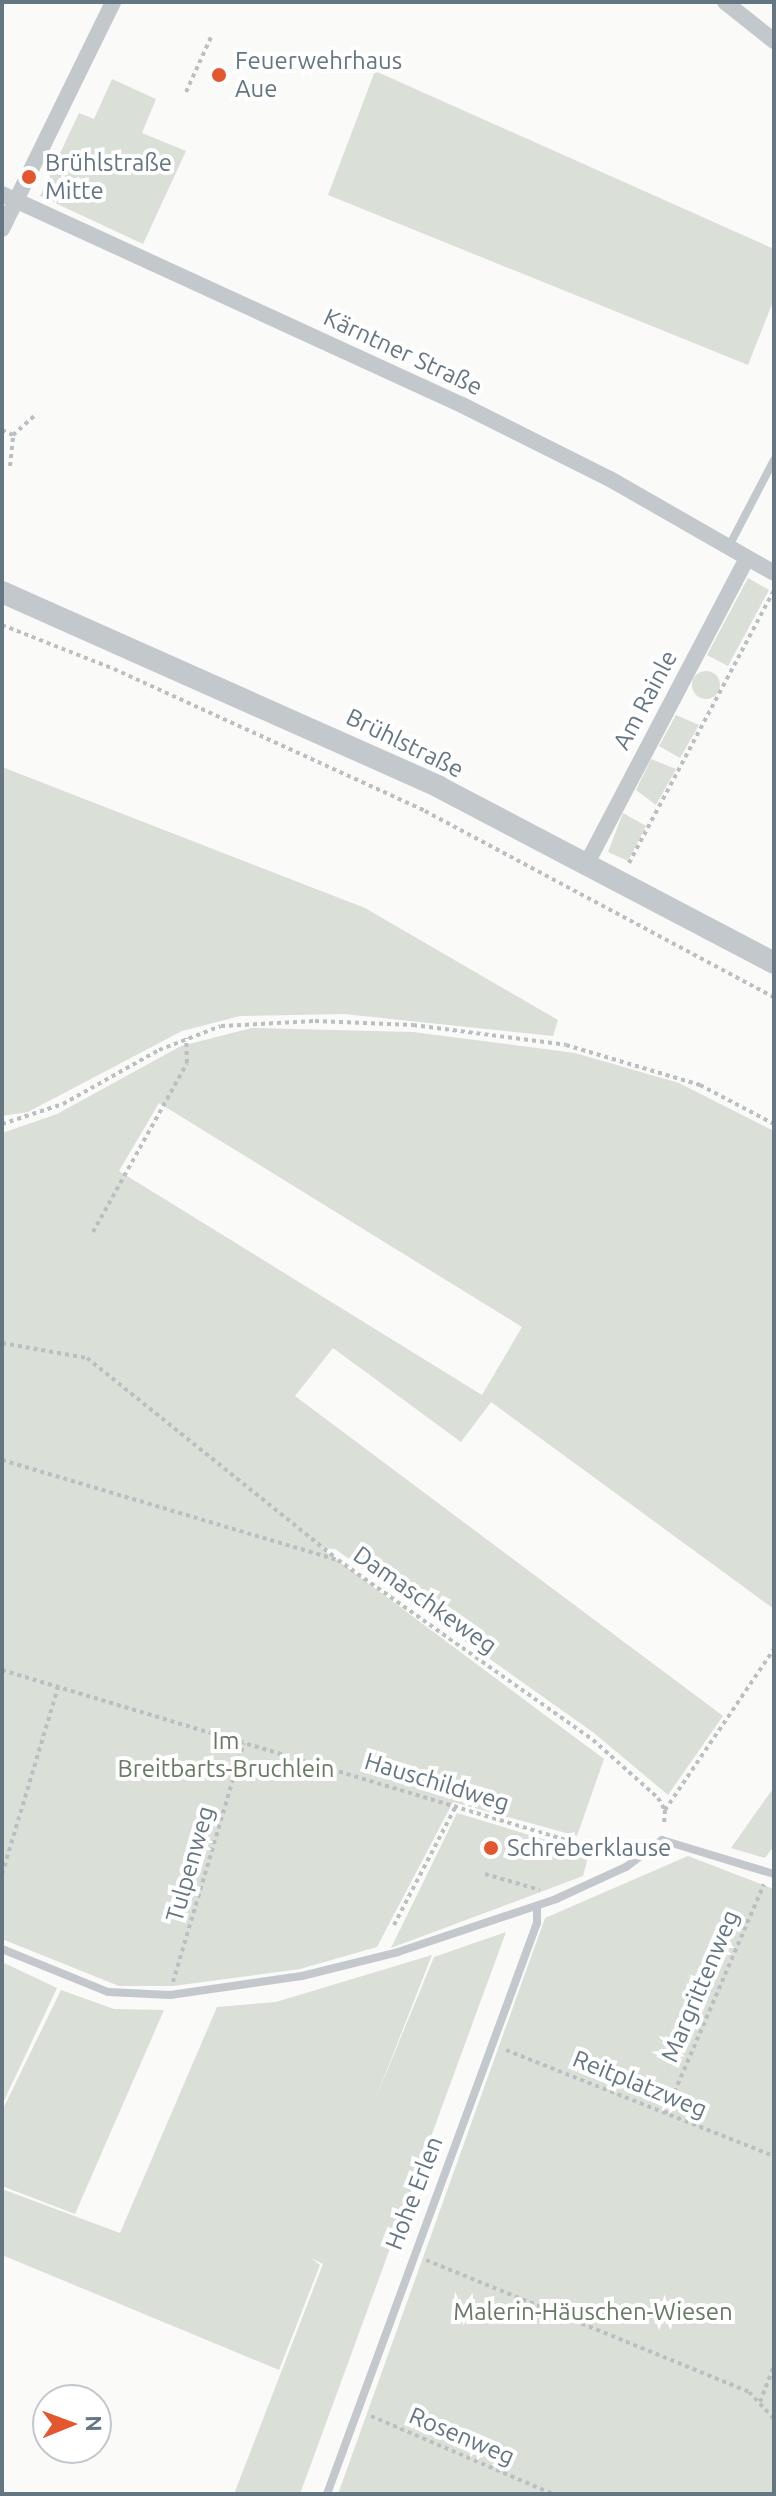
<!DOCTYPE html>
<meta charset="utf-8">
<style>
body{margin:0}
#map{position:relative;width:776px;height:2496px;overflow:hidden;background:#fafaf8;font-family:Ubuntu,sans-serif}
div>[style]{position:absolute}
[style*='--x']{left:calc(var(--x)*1px);top:calc(var(--y)*1px);width:calc(var(--w)*1px);rotate:calc(var(--a)*1deg)}
.green>*{inset:0;background:#dadfd7}
.round{border-radius:50%}
.path>*{height:4px;margin-top:-2px;transform-origin:0;background:repeating-linear-gradient(90deg,#bbbfc2 0 4px,transparent 0 8px)}
.service>*{height:8px;margin:-4px;padding:0 4px;transform-origin:4px;border-radius:4px;background:#c3c8cc}
.minor>*{height:16px;margin:-8px;padding:0 8px;transform-origin:8px;border-radius:8px;background:#c3c8cc}
.tertiary>*{height:22px;margin:-11px;padding:0 11px;transform-origin:11px;border-radius:11px;background:#c3c8cc}
.dots>*{width:22px;height:22px;translate:-50% -50%;box-sizing:border-box;border:4px solid #fff;border-radius:50%}
span{translate:-50% -50%;white-space:nowrap;text-align:center;line-height:1.15;-webkit-text-stroke:8px #fff;paint-order:stroke}
.poi-label{font-size:24px;color:#657683}
.left{translate:0 -50%;text-align:left}
.street-label{font-size:24px;color:#657683}
.park-label{font-size:24px;color:#687a64}
.frame{position:absolute;inset:0;border:4px solid #657683;pointer-events:none}
.north{position:absolute;left:32px;top:2384px;width:80px;height:80px;box-sizing:border-box;background:#fff;border:2px solid #c1c8cd;border-radius:50%;rotate:89deg;font-size:22px;font-weight:700;line-height:32px;text-align:center;color:#657683}
.north::after{content:'';display:block;margin:auto;width:28px;height:36px;background:#e4572e;clip-path:polygon(50% 0,100% 100%,50% 72%,0 100%)}
</style>
<div id="map">
<div class="green">
<i style="clip-path:polygon(375px 71px,774px 249px,774px 299px,748px 365px,328px 195px)"></i>
<i style="clip-path:polygon(112px 79px,156px 99px,142px 133px,186px 151px,143px 244px,40px 196px,79px 113px,94px 119px)"></i>
<i style="clip-path:polygon(748px 578px,769px 590px,728px 666px,707px 655px)"></i>
<i class="round" style="left:692px;top:671px;width:28px;height:28px"></i>
<i style="clip-path:polygon(676px 715px,699px 725px,680px 758px,659px 746px)"></i>
<i style="clip-path:polygon(651px 759px,676px 769px,656px 805px,636px 790px)"></i>
<i style="clip-path:polygon(2px 767px,365px 908px,558px 1020px,553px 1036px,344px 1014px,240px 1016px,182px 1031px,28px 1112px,2px 1116px)"></i>
<i style="clip-path:polygon(623px 813px,646px 826px,628px 861px,608px 852px)"></i>
<i style="clip-path:polygon(evenodd,252px 1028px,413px 1032px,575px 1053px,679px 1083px,774px 1131px,774px 1609px,491px 1402px,461px 1442px,333px 1348px,295px 1396px,723px 1716px,668px 1795px,594px 1733px,335px 1549px,321px 1548px,604px 1759px,577px 1836px,453px 1802px,377px 1947px,300px 1969px,173px 1986px,119px 1986px,2px 1939px,2px 1133px,57px 1114px,181px 1046px,252px 1028px,159px 1103px,522px 1327px,482px 1395px,119px 1171px,159px 1103px)"></i>
<i style="clip-path:polygon(774px 1787px,774px 1846px,765px 1858px,731px 1848px)"></i>
<i style="clip-path:polygon(457px 1813px,589px 1853px,583px 1876px,391px 1948px)"></i>
<i style="clip-path:polygon(688px 1856px,774px 1889px,774px 2494px,338px 2494px,545px 1918px)"></i>
<i style="clip-path:polygon(506px 1932px,300px 2494px,234px 2494px,323px 2264px,311px 2258px,320px 2265px,279px 2370px,2px 2255px,2px 2189px,120px 2233px,217px 2007px,276px 2002px,432px 1955px,375px 2100px,434px 1957px)"></i>
<i style="clip-path:polygon(2px 1962px,57px 1988px,2px 2105px)"></i>
<i style="clip-path:polygon(61px 1990px,114px 2009px,164px 2010px,75px 2214px,2px 2186px,2px 2111px)"></i>
</div>
<div class="path">
<i style="--x:186;--y:92;--w:63;--a:-65.5"></i>
<i style="--x:2;--y:430;--w:12;--a:24"></i>
<i style="--x:13;--y:435;--w:31;--a:-42"></i>
<i style="--x:10;--y:466;--w:31;--a:-84"></i>
<i style="--x:2;--y:625;--w:120;--a:21.4"></i>
<i style="--x:114;--y:669;--w:342;--a:24.5"></i>
<i style="--x:425;--y:811;--w:395;--a:28.1"></i>
<i style="--x:629;--y:863;--w:309;--a:-62"></i>
<i style="--x:2;--y:1124;--w:64;--a:-18.2"></i>
<i style="--x:63;--y:1104;--w:110;--a:-29.4"></i>
<i style="--x:159;--y:1050;--w:66;--a:-21.2"></i>
<i style="--x:221;--y:1026;--w:94;--a:-3"></i>
<i style="--x:315;--y:1021;--w:98;--a:2.3"></i>
<i style="--x:413;--y:1025;--w:154;--a:7.4"></i>
<i style="--x:566;--y:1045;--w:140;--a:16.6"></i>
<i style="--x:700;--y:1085;--w:84;--a:27.8"></i>
<i style="--x:93;--y:1232;--w:193;--a:-60.9"></i>
<i style="--x:187;--y:1063;--w:25;--a:-92"></i>
<i style="--x:2;--y:1343;--w:86;--a:10"></i>
<i style="--x:87;--y:1358;--w:319;--a:38.8"></i>
<i style="--x:2;--y:1460;--w:351;--a:16.6"></i>
<i style="--x:338;--y:1560;--w:312;--a:35.2"></i>
<i style="--x:593;--y:1740;--w:87;--a:41.7"></i>
<i style="--x:658;--y:1798;--w:14;--a:60"></i>
<i style="--x:665;--y:1810;--w:16;--a:94"></i>
<i style="--x:2;--y:1670;--w:641;--a:16.77"></i>
<i style="--x:665;--y:1810;--w:194;--a:-55.9"></i>
<i style="--x:2;--y:1874;--w:195;--a:-73.3"></i>
<i style="--x:485;--y:1874;--w:57;--a:16.2"></i>
<i style="--x:394;--y:1925;--w:134;--a:-62.5"></i>
<i style="--x:173;--y:1982;--w:249;--a:-73.5"></i>
<i style="--x:506;--y:2050;--w:288;--a:21.6"></i>
<i style="--x:665;--y:2114;--w:250;--a:-66.7"></i>
<i style="--x:426;--y:2260;--w:349;--a:22.2"></i>
<i style="--x:749;--y:2392;--w:37;--a:47"></i>
<i style="--x:760;--y:2402;--w:40;--a:-69"></i>
<i style="--x:371;--y:2416;--w:198;--a:23.2"></i>
</div>
<div class="service">
<i style="--x:728;--y:548;--w:99;--a:-62.4"></i>
<i style="--x:2;--y:1949;--w:114;--a:22.1"></i>
<i style="--x:108;--y:1992;--w:62;--a:2.8"></i>
<i style="--x:170;--y:1995;--w:133;--a:-8.2"></i>
<i style="--x:302;--y:1976;--w:99;--a:-14"></i>
<i style="--x:398;--y:1952;--w:167;--a:-18.5"></i>
<i style="--x:556;--y:1899;--w:77;--a:-24.6"></i>
<i style="--x:626;--y:1867;--w:45;--a:-36.9"></i>
<i style="--x:662;--y:1840;--w:117;--a:16.9"></i>
<i style="--x:327;--y:2494;--w:608;--a:-69.81"></i>
<i style="--x:537;--y:1923;--w:16;--a:-90"></i>
</div>
<div class="minor">
<i style="--x:725;--y:2;--w:63;--a:38.5"></i>
<i style="--x:2;--y:194;--w:506;--a:24.64"></i>
<i style="--x:462;--y:405;--w:165;--a:26.6"></i>
<i style="--x:610;--y:479;--w:189;--a:29.8"></i>
<i style="--x:2;--y:229;--w:253;--a:-63.9"></i>
<i style="--x:587;--y:863;--w:342;--a:-62.3"></i>
</div>
<div class="tertiary">
<i style="--x:2;--y:592;--w:479;--a:24"></i>
<i style="--x:439;--y:787;--w:378;--a:27.7"></i>
</div>
<div class="dots">
<i style="left:219px;top:75px;background:#e4572e"></i>
<i style="left:29px;top:177px;background:#e4572e"></i>
<i style="left:491px;top:1848px;background:#e4572e"></i>
</div>
<div class="poi-label">
<span class="left" style="left:235px;top:75px">Feuerwehrhaus<br>Aue</span>
<span class="left" style="left:45px;top:177px">Brühlstraße<br>Mitte</span>
<span class="left" style="left:507px;top:1848px">Schreberklause</span>
</div>
<div class="street-label">
<span style="left:403px;top:352px;rotate:25deg">Kärntner Straße</span>
<span style="left:645px;top:700px;rotate:-62deg">Am Rainle</span>
<span style="left:405px;top:743px;rotate:26deg">Brühlstraße</span>
<span style="left:425px;top:1600px;rotate:35deg">Damaschkeweg</span>
<span style="left:437px;top:1782px;rotate:17deg">Hauschildweg</span>
<span style="left:190px;top:1864px;rotate:-74deg">Tulpenweg</span>
<span style="left:700px;top:1986px;rotate:-67deg">Margrittenweg</span>
<span style="left:640px;top:2084px;rotate:22deg">Reitplatzweg</span>
<span style="left:414px;top:2193px;rotate:-69deg">Hohe Erlen</span>
<span style="left:462px;top:2436px;rotate:23deg">Rosenweg</span>
</div>
<div class="park-label">
<span style="left:226px;top:1755px">Im<br>Breitbarts-Bruchlein</span>
<span style="left:593px;top:2312px">Malerin-Häuschen-Wiesen</span>
</div>
<div class="frame"></div>
<div class="north">N</div>
</div>
